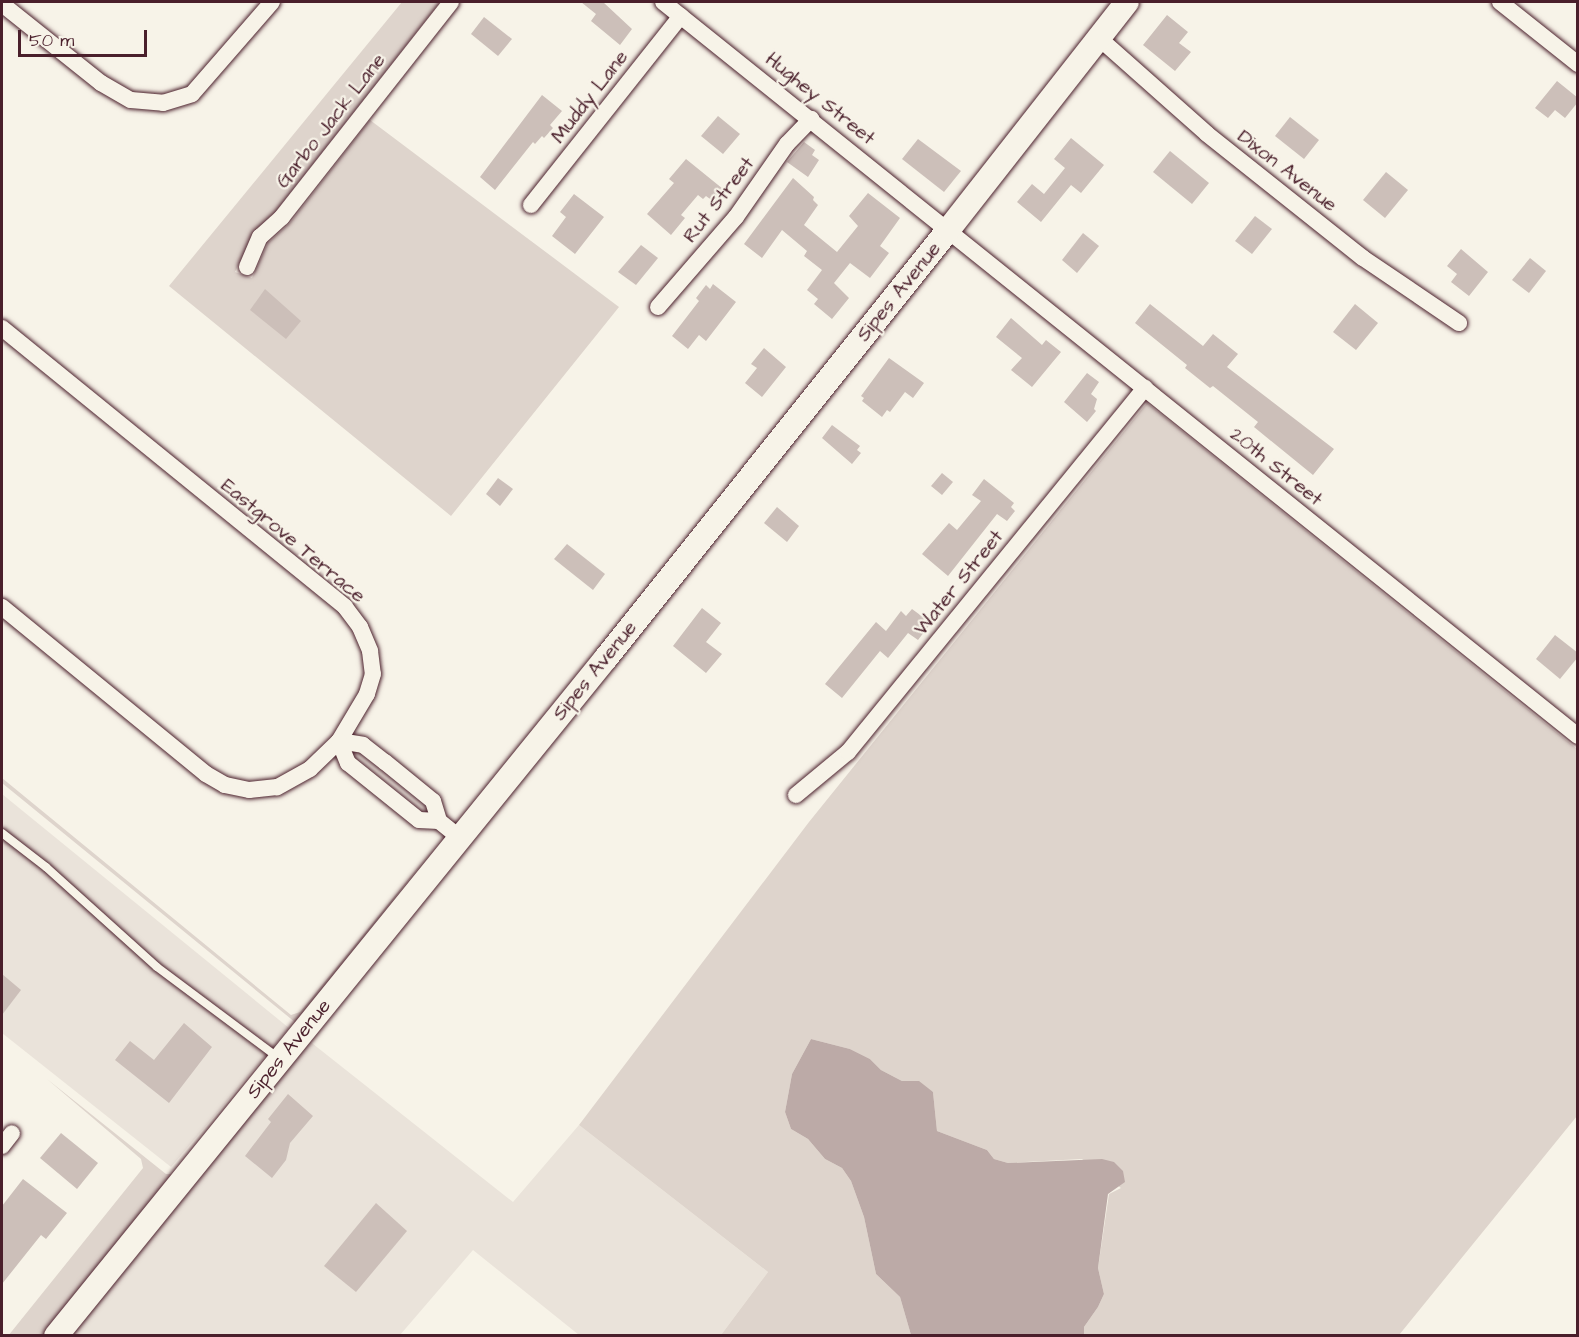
<!DOCTYPE html>
<style>
body{margin:0}
#map{position:relative;width:1579px;height:1337px;overflow:hidden;background:#f7f3e8;font-family:"Architects Daughter",sans-serif}
div>[style]{position:absolute}
[style*='--x']{left:calc(var(--x)*1px);top:calc(var(--y)*1px);width:calc(var(--w)*1px);rotate:calc(var(--a)*1deg)}
.built>*{inset:0;background:#eae3da}
.green>*{inset:0;background:#ded4cc}
.water>*{inset:0;background:#bcaaa7}
.building>*{inset:0;background:#ccbfb9}
.roads{filter:drop-shadow(0 0 2px #4a1f2b) drop-shadow(0 0 2px #4a1f2b)}
.lane>*{height:8px;margin:-4px;padding:0 4px;transform-origin:4px;border-radius:4px;background:#f7f3e8}
.street>*{height:16px;margin:-8px;padding:0 8px;transform-origin:8px;border-radius:8px;background:#f7f3e8}
.secondary>*{height:24px;margin:-12px;padding:0 12px;transform-origin:12px;border-radius:12px;background:#f7f3e8}
span{translate:-50% -50%;white-space:nowrap;text-align:center;line-height:1.15;-webkit-text-stroke:4.5px #f7f3e8;paint-order:stroke}
.street-label{font-size:20px;color:#4a1f2b}
.frame{position:absolute;inset:0;border:3px solid #4a1f2b;pointer-events:none}
.scale{position:absolute;left:18px;top:30px;width:129px;height:27px;box-sizing:border-box;border:3px solid #4a1f2b;border-top:0;padding-left:8px;font-size:18px;line-height:21px;white-space:nowrap;color:#4a1f2b;-webkit-text-stroke:4px #f7f3e8;paint-order:stroke}
</style>
<div id="map">
<div class="built">
<i style="clip-path:polygon(2px 794px,289px 1028px,171px 1167px,2px 1033px)"></i>
<i style="clip-path:polygon(308px 1040px,513px 1202px,579px 1125px,768px 1272px,721px 1335px,579px 1335px,473px 1250px,400px 1335px,68px 1336px)"></i>
</div>
<div class="green">
<i style="clip-path:polygon(402px 2px,440px 2px,276px 211px,255px 231px,235px 272px,252px 278px,268px 243px,290px 223px,370px 120px,619px 307px,451px 516px,169px 286px)"></i>
<i style="clip-path:polygon(1147px 403px,1577px 749px,1577px 1116px,1399px 1335px,1084px 1335px,1084px 1327px,1098px 1307px,1104px 1294px,1098px 1268px,1109px 1194px,1121px 1188px,1082px 1159px,1008px 1163px,994px 1159px,987px 1150px,937px 1131px,933px 1092px,902px 1081px,881px 1070px,870px 1059px,850px 1049px,811px 1039px,792px 1074px,785px 1112px,791px 1129px,808px 1139px,825px 1159px,842px 1168px,851px 1181px,864px 1217px,876px 1274px,900px 1297px,911px 1335px,721px 1335px,768px 1272px,579px 1125px,809px 822px)"></i>
<i style="clip-path:polygon(2px 778px,291px 1015px,300px 1012px,433px 849px,296px 1023px,2px 783px)"></i>
<i style="clip-path:polygon(47px 1079px,166px 1174px,175px 1174px,45px 1335px,8px 1336px,143px 1168px,141px 1159px)"></i>
</div>
<div class="water">
<i style="clip-path:polygon(811px 1039px,850px 1049px,870px 1059px,881px 1070px,902px 1081px,919px 1081px,933px 1092px,937px 1131px,987px 1150px,994px 1159px,1008px 1163px,1102px 1159px,1114px 1162px,1123px 1171px,1125px 1182px,1108px 1194px,1098px 1268px,1104px 1294px,1098px 1307px,1084px 1327px,1084px 1335px,911px 1335px,900px 1297px,876px 1274px,864px 1217px,851px 1181px,842px 1168px,825px 1159px,808px 1139px,791px 1129px,785px 1112px,792px 1074px)"></i>
</div>
<div class="building">
<i style="clip-path:polygon(581px 2px,603px 2px,632px 29px,620px 45px,591px 21px,596px 14px)"></i>
<i style="clip-path:polygon(1167px 15px,1188px 32px,1179px 43px,1191px 52px,1175px 71px,1143px 45px)"></i>
<i style="clip-path:polygon(484px 17px,512px 39px,498px 56px,471px 34px)"></i>
<i style="clip-path:polygon(1557px 81px,1578px 98px,1578px 102px,1565px 118px,1555px 110px,1548px 118px,1535px 108px)"></i>
<i style="clip-path:polygon(542px 95px,562px 111px,550px 125px,553px 128px,544px 138px,542px 136px,535px 144px,533px 142px,495px 190px,480px 177px)"></i>
<i style="clip-path:polygon(718px 116px,740px 134px,723px 154px,701px 136px)"></i>
<i style="clip-path:polygon(1290px 117px,1319px 140px,1304px 159px,1275px 136px)"></i>
<i style="clip-path:polygon(1071px 138px,1104px 165px,1081px 193px,1071px 185px,1041px 222px,1017px 202px,1032px 184px,1044px 194px,1065px 168px,1054px 159px)"></i>
<i style="clip-path:polygon(918px 139px,961px 171px,944px 192px,902px 159px)"></i>
<i style="clip-path:polygon(804px 142px,815px 150px,812px 155px,819px 160px,808px 177px,787px 162px)"></i>
<i style="clip-path:polygon(1170px 151px,1209px 183px,1192px 204px,1153px 172px)"></i>
<i style="clip-path:polygon(686px 159px,723px 189px,714px 202px,706px 196px,703px 199px,698px 195px,681px 215px,685px 218px,671px 235px,647px 214px,674px 183px,669px 179px)"></i>
<i style="clip-path:polygon(1386px 172px,1408px 190px,1385px 218px,1363px 200px)"></i>
<i style="clip-path:polygon(793px 178px,814px 197px,813px 200px,818px 205px,804px 225px,837px 252px,858px 226px,849px 216px,868px 193px,900px 218px,880px 246px,889px 253px,870px 278px,850px 263px,834px 283px,849px 298px,832px 319px,814px 304px,818px 299px,807px 290px,822px 270px,804px 256px,807px 251px,782px 230px,762px 258px,744px 244px)"></i>
<i style="clip-path:polygon(574px 194px,604px 217px,575px 254px,552px 236px,566px 217px,560px 212px)"></i>
<i style="clip-path:polygon(1255px 216px,1272px 229px,1252px 254px,1235px 241px)"></i>
<i style="clip-path:polygon(1083px 233px,1099px 246px,1077px 273px,1062px 260px)"></i>
<i style="clip-path:polygon(641px 245px,658px 258px,636px 285px,618px 272px)"></i>
<i style="clip-path:polygon(1461px 249px,1488px 272px,1469px 296px,1451px 282px,1457px 274px,1447px 266px)"></i>
<i style="clip-path:polygon(1530px 258px,1546px 271px,1529px 293px,1512px 280px)"></i>
<i style="clip-path:polygon(713px 284px,736px 302px,706px 341px,699px 335px,688px 349px,672px 336px,699px 301px,696px 298px,706px 285px,710px 289px)"></i>
<i style="clip-path:polygon(265px 289px,301px 321px,286px 339px,250px 310px)"></i>
<i style="clip-path:polygon(1150px 304px,1203px 346px,1213px 334px,1238px 354px,1227px 367px,1334px 449px,1313px 475px,1254px 427px,1258px 422px,1213px 386px,1210px 388px,1185px 368px,1187px 365px,1135px 323px)"></i>
<i style="clip-path:polygon(1355px 304px,1378px 323px,1356px 350px,1333px 332px)"></i>
<i style="clip-path:polygon(1011px 318px,1042px 345px,1046px 340px,1061px 352px,1032px 387px,1011px 370px,1022px 358px,996px 337px)"></i>
<i style="clip-path:polygon(764px 348px,786px 367px,762px 397px,745px 383px,757px 368px,751px 364px)"></i>
<i style="clip-path:polygon(889px 358px,924px 383px,913px 398px,905px 392px,890px 412px,887px 410px,882px 417px,862px 401px,864px 398px,861px 396px)"></i>
<i style="clip-path:polygon(1087px 373px,1099px 382px,1091px 394px,1097px 399px,1094px 409px,1096px 411px,1087px 422px,1064px 402px)"></i>
<i style="clip-path:polygon(832px 425px,860px 446px,857px 450px,861px 453px,852px 464px,822px 438px)"></i>
<i style="clip-path:polygon(942px 473px,953px 482px,942px 495px,931px 486px)"></i>
<i style="clip-path:polygon(498px 478px,513px 489px,500px 506px,486px 494px)"></i>
<i style="clip-path:polygon(984px 479px,1014px 503px,1011px 507px,1015px 511px,1007px 521px,997px 514px,948px 576px,922px 554px,949px 523px,957px 530px,981px 501px,972px 495px)"></i>
<i style="clip-path:polygon(777px 507px,799px 526px,787px 542px,764px 523px)"></i>
<i style="clip-path:polygon(567px 544px,605px 574px,593px 590px,554px 559px)"></i>
<i style="clip-path:polygon(702px 608px,721px 623px,706px 642px,722px 654px,706px 673px,673px 646px)"></i>
<i style="clip-path:polygon(912px 609px,931px 623px,918px 640px,908px 633px,888px 658px,880px 651px,842px 698px,825px 684px,876px 622px,886px 631px,901px 611px,906px 616px)"></i>
<i style="clip-path:polygon(1555px 635px,1578px 653px,1578px 657px,1560px 679px,1536px 659px)"></i>
<i style="clip-path:polygon(2px 974px,21px 990px,2px 1015px)"></i>
<i style="clip-path:polygon(184px 1023px,212px 1047px,169px 1103px,115px 1060px,130px 1041px,154px 1060px)"></i>
<i style="clip-path:polygon(288px 1094px,313px 1116px,290px 1143px,286px 1160px,272px 1178px,245px 1156px,271px 1122px,268px 1119px)"></i>
<i style="clip-path:polygon(61px 1133px,98px 1163px,77px 1189px,40px 1158px)"></i>
<i style="clip-path:polygon(23px 1179px,67px 1213px,46px 1239px,41px 1235px,2px 1284px,2px 1206px)"></i>
<i style="clip-path:polygon(376px 1203px,407px 1231px,356px 1292px,324px 1266px)"></i>
</div>
<div class="roads">
<div class="lane">
<i style="--x:2;--y:833;--w:56;--a:37.7"></i>
<i style="--x:46;--y:867;--w:149;--a:42"></i>
<i style="--x:157;--y:967;--w:154;--a:36.8"></i>
</div>
<div class="street">
<i style="--x:663;--y:2;--w:1173;--a:38.74"></i>
<i style="--x:1500;--y:2;--w:100;--a:38.5"></i>
<i style="--x:2;--y:4;--w:127;--a:38.6"></i>
<i style="--x:101;--y:83;--w:34;--a:30"></i>
<i style="--x:131;--y:100;--w:32;--a:5"></i>
<i style="--x:163;--y:103;--w:30;--a:-17"></i>
<i style="--x:192;--y:94;--w:122;--a:-49"></i>
<i style="--x:1099;--y:38;--w:144;--a:41.6"></i>
<i style="--x:1207;--y:134;--w:199;--a:38.5"></i>
<i style="--x:1363;--y:258;--w:116;--a:34.1"></i>
<i style="--x:531;--y:205;--w:241;--a:-51.6"></i>
<i style="--x:247;--y:267;--w:33;--a:-67"></i>
<i style="--x:260;--y:237;--w:30;--a:-42"></i>
<i style="--x:282;--y:217;--w:273;--a:-51.8"></i>
<i style="--x:658;--y:307;--w:119;--a:-49.1"></i>
<i style="--x:736;--y:217;--w:89;--a:-55.1"></i>
<i style="--x:787;--y:144;--w:35;--a:-46"></i>
<i style="--x:2;--y:328;--w:442;--a:39.1"></i>
<i style="--x:345;--y:607;--w:25;--a:53"></i>
<i style="--x:360;--y:627;--w:26;--a:67"></i>
<i style="--x:370;--y:651;--w:23;--a:83"></i>
<i style="--x:373;--y:674;--w:21;--a:107"></i>
<i style="--x:367;--y:694;--w:55;--a:120.8"></i>
<i style="--x:339;--y:741;--w:40;--a:136"></i>
<i style="--x:310;--y:769;--w:38;--a:151"></i>
<i style="--x:277;--y:787;--w:28;--a:174"></i>
<i style="--x:249;--y:790;--w:25;--a:-168"></i>
<i style="--x:225;--y:785;--w:22;--a:-150"></i>
<i style="--x:206;--y:774;--w:264;--a:-140.7"></i>
<i style="--x:339;--y:741;--w:24;--a:9"></i>
<i style="--x:363;--y:745;--w:28;--a:38"></i>
<i style="--x:385;--y:762;--w:62;--a:39.1"></i>
<i style="--x:433;--y:801;--w:21;--a:73"></i>
<i style="--x:439;--y:821;--w:27;--a:39"></i>
<i style="--x:339;--y:741;--w:24;--a:68"></i>
<i style="--x:348;--y:763;--w:91;--a:38.8"></i>
<i style="--x:419;--y:820;--w:20;--a:3"></i>
<i style="--x:796;--y:795;--w:67;--a:-39.6"></i>
<i style="--x:848;--y:752;--w:470;--a:-50.8"></i>
<i style="--x:2;--y:1146;--w:16;--a:-52"></i>
</div>
<div class="secondary">
<i style="--x:56;--y:1336;--w:873;--a:-50.95"></i>
<i style="--x:606;--y:658;--w:549;--a:-51.36"></i>
<i style="--x:949;--y:229;--w:288;--a:-51.9"></i>
</div>
</div>
<div class="street-label">
<span style="left:590px;top:97px;rotate:-52deg">Muddy Lane</span>
<span style="left:820px;top:99px;rotate:39deg">Hughey Street</span>
<span style="left:331px;top:121px;rotate:-52deg">Garbo Jack Lane</span>
<span style="left:1287px;top:171px;rotate:38deg">Dixon Avenue</span>
<span style="left:719px;top:200px;rotate:-52deg">Rut Street</span>
<span style="left:899px;top:292px;rotate:-51deg">Sipes Avenue</span>
<span style="left:1276px;top:467px;rotate:39deg">20th Street</span>
<span style="left:293px;top:541px;rotate:40deg">Eastgrove Terrace</span>
<span style="left:959px;top:583px;rotate:-51deg">Water Street</span>
<span style="left:595px;top:671px;rotate:-51deg">Sipes Avenue</span>
<span style="left:289px;top:1049px;rotate:-51deg">Sipes Avenue</span>
</div>
<div class="frame"></div>
<div class="scale">50 m</div>
</div>
